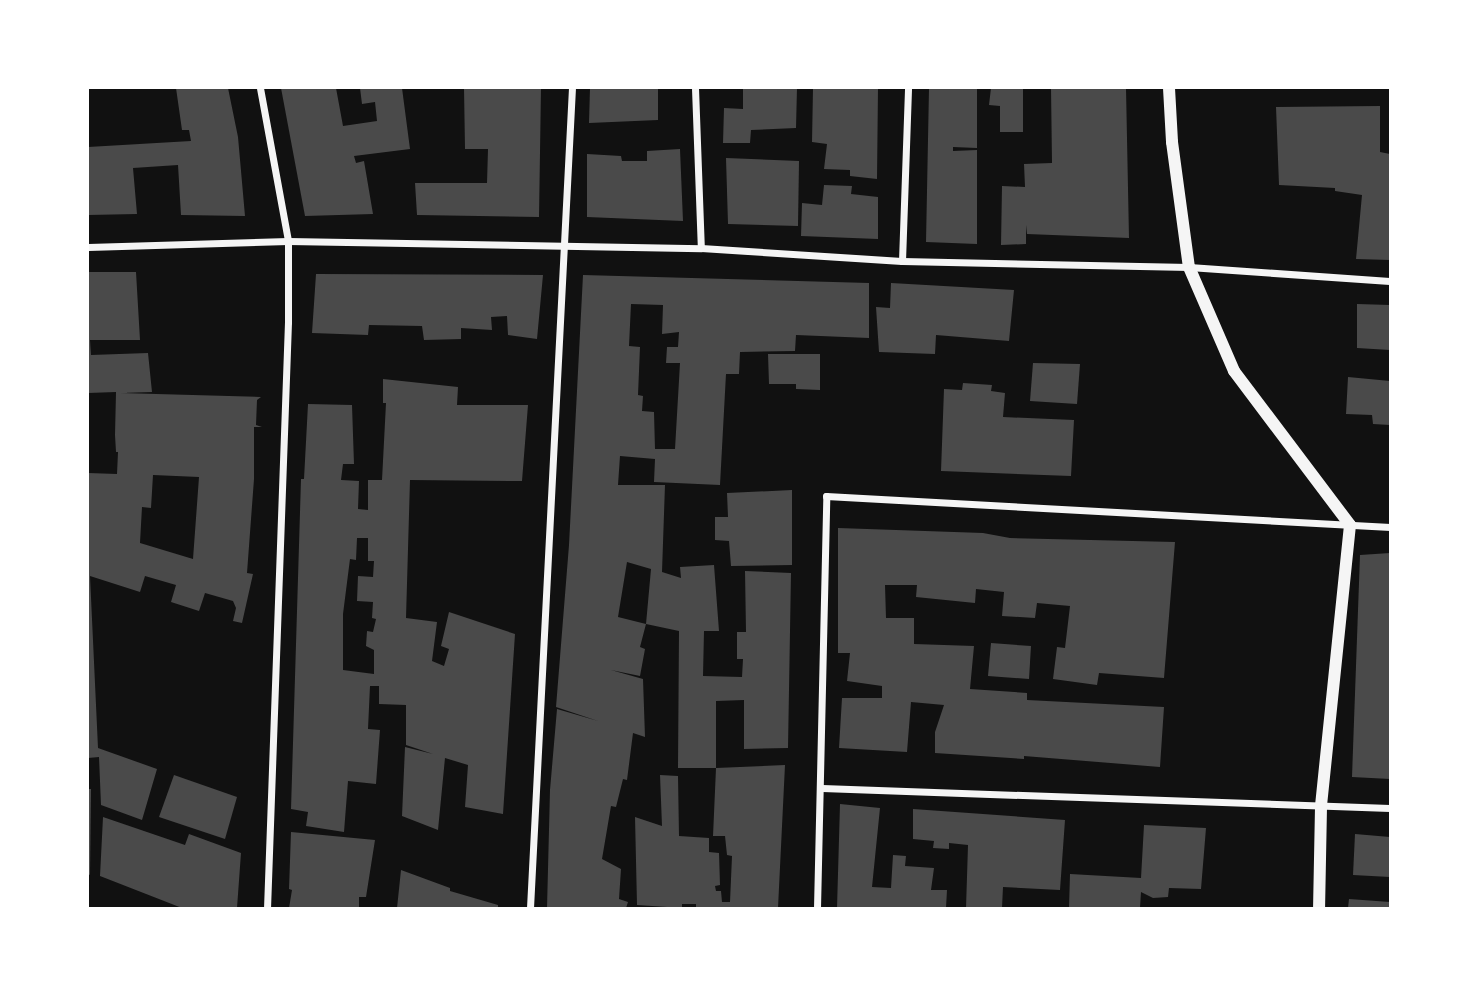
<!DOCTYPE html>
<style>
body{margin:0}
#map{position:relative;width:1478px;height:996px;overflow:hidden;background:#111;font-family:Roboto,sans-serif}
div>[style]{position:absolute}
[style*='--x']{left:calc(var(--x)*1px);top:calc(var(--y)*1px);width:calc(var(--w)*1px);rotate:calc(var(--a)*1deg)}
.building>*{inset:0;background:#4a4a4a}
.minor>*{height:7px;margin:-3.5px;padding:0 3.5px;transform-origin:3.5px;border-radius:3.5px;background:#f5f5f5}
.tertiary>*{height:12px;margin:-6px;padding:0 6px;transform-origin:6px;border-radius:6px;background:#f5f5f5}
span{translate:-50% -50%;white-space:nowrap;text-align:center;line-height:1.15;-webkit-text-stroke:7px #fff;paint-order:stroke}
.frame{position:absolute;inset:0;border:89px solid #fff;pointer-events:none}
</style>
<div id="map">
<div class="building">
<i style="clip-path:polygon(176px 88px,228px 88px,238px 137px,245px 216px,181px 215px,178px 165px,133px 168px,137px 214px,88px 215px,88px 147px,191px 141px,189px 130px,182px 130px)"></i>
<i style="clip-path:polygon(281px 88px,336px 88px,343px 126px,377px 121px,375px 102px,362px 104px,360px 88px,402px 88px,410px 149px,354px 156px,356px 163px,364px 161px,373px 214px,305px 216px)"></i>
<i style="clip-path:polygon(464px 88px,541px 88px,539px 217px,417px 215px,415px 183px,487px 183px,488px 149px,465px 149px)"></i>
<i style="clip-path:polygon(590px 88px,658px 88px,658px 120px,589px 123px)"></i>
<i style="clip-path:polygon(743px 88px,797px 88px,796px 128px,751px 130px,750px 143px,723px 143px,724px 108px,743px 109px)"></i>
<i style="clip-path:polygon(813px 88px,878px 88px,877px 179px,850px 176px,850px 170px,824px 169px,827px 144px,812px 142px)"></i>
<i style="clip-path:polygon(929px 88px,977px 88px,977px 148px,953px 147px,953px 151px,977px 150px,977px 244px,926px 242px)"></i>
<i style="clip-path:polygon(991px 88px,1023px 88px,1023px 132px,1000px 132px,1000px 106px,989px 105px)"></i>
<i style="clip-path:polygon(1051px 88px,1126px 88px,1129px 238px,1027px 234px,1026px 225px,1026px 244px,1001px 245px,1002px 186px,1025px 187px,1024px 164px,1052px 163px)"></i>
<i style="clip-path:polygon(1380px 106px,1380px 152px,1390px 154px,1390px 260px,1356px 259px,1362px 195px,1335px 191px,1335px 188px,1279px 185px,1276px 107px)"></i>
<i style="clip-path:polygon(680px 149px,683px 221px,587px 217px,587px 154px,621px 156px,622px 161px,647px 161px,647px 151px)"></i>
<i style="clip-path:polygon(726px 158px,799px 161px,798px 226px,728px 224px)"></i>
<i style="clip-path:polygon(824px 185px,852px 186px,851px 194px,878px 197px,878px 239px,801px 236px,802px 203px,822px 205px)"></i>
<i style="clip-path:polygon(evenodd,88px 272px,136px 272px,140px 340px,90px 340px,91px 355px,148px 353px,152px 392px,120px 393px,261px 397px,257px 400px,256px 425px,262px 427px,254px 427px,254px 479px,247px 573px,253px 574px,242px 623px,233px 621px,236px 608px,233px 601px,205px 593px,199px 611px,171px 602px,176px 585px,145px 576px,140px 592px,90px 576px,98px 748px,157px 769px,142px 820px,101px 805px,99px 757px,88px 758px,88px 473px,117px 474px,118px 452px,116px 452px,115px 435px,116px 392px,88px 393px,88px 272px,153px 475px,199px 477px,193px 559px,140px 543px,142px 507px,151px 508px,153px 475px)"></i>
<i style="clip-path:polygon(316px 274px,543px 275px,537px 339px,508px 335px,507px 316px,491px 317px,492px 330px,461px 328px,461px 339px,424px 340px,422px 326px,369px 325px,368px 335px,312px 333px)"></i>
<i style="clip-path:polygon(evenodd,583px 275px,869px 283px,869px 338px,796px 335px,795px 351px,740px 352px,739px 374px,726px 374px,720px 485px,654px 482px,655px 459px,620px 456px,618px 485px,665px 485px,662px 572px,681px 578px,680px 567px,714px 565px,719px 631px,704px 631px,703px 676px,742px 677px,743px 659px,737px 659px,737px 632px,746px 632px,745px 571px,791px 573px,788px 748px,744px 749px,744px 700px,716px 701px,716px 768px,785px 765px,778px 908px,696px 908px,696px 904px,682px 904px,682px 908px,637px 905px,635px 817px,662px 826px,660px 775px,678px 776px,679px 836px,709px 838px,709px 852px,719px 853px,720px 885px,715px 886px,716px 891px,721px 891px,722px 902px,730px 902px,732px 856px,727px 855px,725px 836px,713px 836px,716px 768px,678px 768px,679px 631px,646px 624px,651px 569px,627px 562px,618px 617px,646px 624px,640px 647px,645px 649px,640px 676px,611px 670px,643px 679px,645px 737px,633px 733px,627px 780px,623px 779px,616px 807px,611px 806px,602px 859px,621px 869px,619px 899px,628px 902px,626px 908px,547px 908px,550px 790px,557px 709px,598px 721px,556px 707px,569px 545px,583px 275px,631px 304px,663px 305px,662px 334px,679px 332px,678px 347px,667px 347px,666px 363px,680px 363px,675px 449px,655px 449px,654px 412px,642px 411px,643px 396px,638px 395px,640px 347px,629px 346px,631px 304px)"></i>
<i style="clip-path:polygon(891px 283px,1014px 290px,1009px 341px,936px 335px,935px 354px,879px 352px,876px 307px,890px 308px)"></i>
<i style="clip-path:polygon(1357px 304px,1390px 305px,1390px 350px,1357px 348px)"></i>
<i style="clip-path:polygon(768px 354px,820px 354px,820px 390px,796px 389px,796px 384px,769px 384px)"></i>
<i style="clip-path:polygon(1033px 363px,1080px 364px,1077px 404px,1030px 401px)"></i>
<i style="clip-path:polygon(1348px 377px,1390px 381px,1390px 425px,1373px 424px,1372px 415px,1346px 414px)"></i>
<i style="clip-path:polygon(evenodd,383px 379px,458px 387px,457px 405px,528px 405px,522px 481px,410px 480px,406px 618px,437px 622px,432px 661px,444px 666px,449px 649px,441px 646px,449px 612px,515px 634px,503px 814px,465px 807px,468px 765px,445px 758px,438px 830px,402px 816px,405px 747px,433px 754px,406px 745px,406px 705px,379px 704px,379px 686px,370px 686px,368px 729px,380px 730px,376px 784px,348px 781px,344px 832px,306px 826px,308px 812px,291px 809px,301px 479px,304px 479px,308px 404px,352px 405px,354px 464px,343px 464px,341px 480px,359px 481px,358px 509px,368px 510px,368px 480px,382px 480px,386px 403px,383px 403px,383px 379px,357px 538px,368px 538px,368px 561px,374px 561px,373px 577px,358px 576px,357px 601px,373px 602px,372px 618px,376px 619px,373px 632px,367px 631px,366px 646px,374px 650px,374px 674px,343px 670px,343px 614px,350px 559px,356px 560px,357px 538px)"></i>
<i style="clip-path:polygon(963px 383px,992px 385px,991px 391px,1005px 393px,1003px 417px,1074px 420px,1071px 476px,941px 471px,944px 389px,962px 390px)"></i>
<i style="clip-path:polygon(792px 490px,792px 565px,731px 566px,729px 541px,715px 540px,715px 517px,728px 517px,727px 493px)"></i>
<i style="clip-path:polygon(838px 528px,983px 533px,1010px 538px,1175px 542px,1164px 678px,1099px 673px,1097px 685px,1053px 679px,1057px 647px,1065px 648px,1070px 606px,1037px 603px,1035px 618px,1002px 616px,1004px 592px,976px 589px,975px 603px,916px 597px,917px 585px,885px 585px,886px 618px,914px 618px,914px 644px,974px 646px,970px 689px,1027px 693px,1027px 700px,1164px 707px,1160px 767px,1024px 756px,1024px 759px,935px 753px,935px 732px,944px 705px,911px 702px,907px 752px,839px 748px,842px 698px,882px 698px,882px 686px,847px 681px,850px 653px,838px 653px)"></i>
<i style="clip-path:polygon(1390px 553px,1390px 779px,1352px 777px,1360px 555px)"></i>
<i style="clip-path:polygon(991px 643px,1031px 646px,1029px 679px,988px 676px)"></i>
<i style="clip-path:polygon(174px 775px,237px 797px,225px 839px,159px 817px)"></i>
<i style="clip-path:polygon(88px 789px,91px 789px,90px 875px,88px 874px)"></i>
<i style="clip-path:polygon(840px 804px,880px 808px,872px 887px,891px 888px,893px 855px,906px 856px,905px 866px,934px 868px,931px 890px,947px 890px,946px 908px,837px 908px)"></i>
<i style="clip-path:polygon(913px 809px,1065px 820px,1060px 890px,1003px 887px,1002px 908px,966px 908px,968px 845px,949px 843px,949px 849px,933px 848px,934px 841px,913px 839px)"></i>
<i style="clip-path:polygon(103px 817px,185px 845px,189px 834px,241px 853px,237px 908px,182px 908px,100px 876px)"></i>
<i style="clip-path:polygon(1144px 825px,1206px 828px,1201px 889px,1169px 888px,1168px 897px,1153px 898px,1141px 892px,1140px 908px,1069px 908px,1070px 874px,1141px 878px)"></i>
<i style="clip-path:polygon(291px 832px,375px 840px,366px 897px,359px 897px,359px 908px,289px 908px,292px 890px,289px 889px)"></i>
<i style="clip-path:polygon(1355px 834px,1390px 837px,1390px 877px,1353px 875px)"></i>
<i style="clip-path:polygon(401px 870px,450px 888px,450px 891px,498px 905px,498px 908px,397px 908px)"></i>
<i style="clip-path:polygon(1349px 899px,1390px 902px,1390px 908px,1348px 908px)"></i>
</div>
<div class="minor">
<i style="--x:260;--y:88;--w:156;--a:79.6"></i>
<i style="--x:288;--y:241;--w:81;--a:90"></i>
<i style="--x:288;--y:322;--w:586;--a:92.05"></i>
<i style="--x:695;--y:88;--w:160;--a:87.9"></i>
<i style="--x:88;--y:247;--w:200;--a:-1.7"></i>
<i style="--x:288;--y:241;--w:413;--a:1"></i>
<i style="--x:701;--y:248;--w:201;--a:3.7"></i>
<i style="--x:902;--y:261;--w:287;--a:1.2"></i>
<i style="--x:1189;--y:267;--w:201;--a:4"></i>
<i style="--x:902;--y:261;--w:173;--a:-88"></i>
<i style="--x:822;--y:788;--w:568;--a:2.02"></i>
<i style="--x:530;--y:908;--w:821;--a:-87.07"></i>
<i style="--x:817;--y:908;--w:412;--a:-88.7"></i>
<i style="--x:826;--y:496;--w:565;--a:3.15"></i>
</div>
<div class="tertiary">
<i style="--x:1169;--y:88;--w:54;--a:86.8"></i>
<i style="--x:1172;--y:142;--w:126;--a:82.3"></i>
<i style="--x:1189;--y:267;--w:113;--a:66.6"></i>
<i style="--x:1234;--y:371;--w:193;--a:53"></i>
<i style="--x:1350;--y:525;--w:283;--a:95.9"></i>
<i style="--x:1321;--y:807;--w:101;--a:91.1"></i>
</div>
<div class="frame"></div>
</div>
